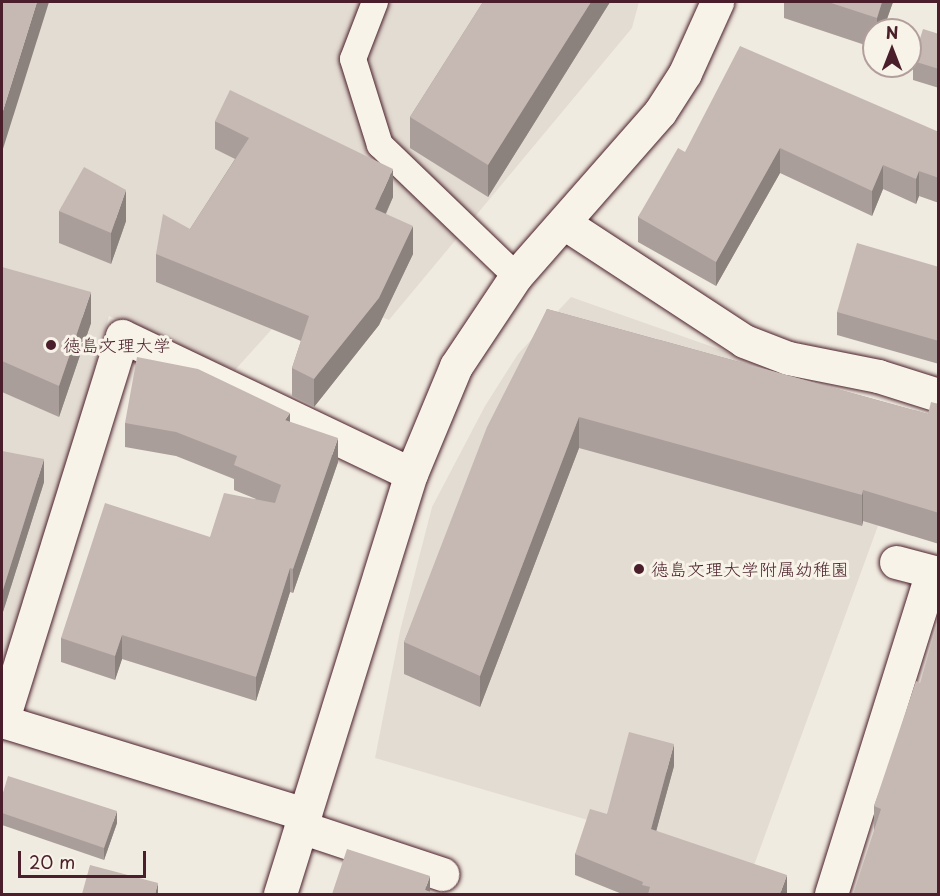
<!DOCTYPE html>
<meta charset="utf-8">
<style>
body{margin:0}
#map{position:relative;width:940px;height:896px;overflow:hidden;background:#f0ebe0;font-family:"Playpen Sans","Klee One",sans-serif}
div>[style]{position:absolute}
[style*='--x']{left:calc(var(--x)*1px);top:calc(var(--y)*1px);width:calc(var(--w)*1px);rotate:calc(var(--a)*1deg)}
.built>*{inset:0;background:#e3dcd2}
.roads{filter:drop-shadow(0 0 2px #4a1f2b) drop-shadow(0 0 2px #4a1f2b)}
.lane>*{height:26px;margin:-13px;padding:0 13px;transform-origin:13px;border-radius:13px;background:#f7f3e8}
.street>*{height:33px;margin:-16.5px;padding:0 16.5px;transform-origin:16.5px;border-radius:16.5px;background:#f7f3e8}
.secondary>*{height:33px;margin:-16.5px;padding:0 16.5px;transform-origin:16.5px;border-radius:16.5px;background:#f7f3e8}
.wall>*{inset:0;background:#aa9e9a}
.shaded-wall>*{inset:0;background:#8b817d}
.building>*{inset:0;background:#c6b8b3}
.dots>*{width:16px;height:16px;translate:-50% -50%;box-sizing:border-box;border:3px solid #f7f3e8;border-radius:50%}
span{translate:-50% -50%;white-space:nowrap;text-align:center;line-height:1.15;-webkit-text-stroke:6px #f7f3e8;paint-order:stroke}
.poi-label{font-size:18px;color:#4a1f2b}
.left{translate:0 -50%;text-align:left}
.frame{position:absolute;inset:0;border:3px solid #4a1f2b;pointer-events:none}
.north{position:absolute;left:862px;top:18px;width:60px;height:60px;box-sizing:border-box;background:#f7f3e8;border:2px solid #b29e9c;border-radius:50%;rotate:0deg;font-size:16px;font-weight:700;line-height:24px;text-align:center;color:#4a1f2b}
.north::after{content:'';display:block;margin:auto;width:21px;height:27px;background:#4a1f2b;clip-path:polygon(50% 0,100% 100%,50% 72%,0 100%)}
.scale{position:absolute;left:18px;top:851px;width:128px;height:27px;box-sizing:border-box;border:3px solid #4a1f2b;border-top:0;padding-left:8px;font-size:18px;line-height:21px;white-space:nowrap;color:#4a1f2b;-webkit-text-stroke:4px #f7f3e8;paint-order:stroke}
</style>
<div id="map">
<div class="built">
<i style="clip-path:polygon(2px 2px,639px 2px,632px 28px,389px 320px,310px 287px,235px 370px,109px 316px,12px 662px,2px 659px)"></i>
<i style="clip-path:polygon(571px 297px,917px 419px,753px 868px,375px 758px,400px 631px,432px 507px,485px 406px,518px 354px)"></i>
</div>
<div class="roads">
<div class="lane">
<i style="--x:375;--y:2;--w:61;--a:111.1"></i>
<i style="--x:353;--y:59;--w:90;--a:72.6"></i>
<i style="--x:380;--y:145;--w:189;--a:43.9"></i>
</div>
<div class="street">
<i style="--x:564;--y:223;--w:215;--a:33.2"></i>
<i style="--x:744;--y:341;--w:47;--a:21.1"></i>
<i style="--x:788;--y:358;--w:92;--a:11.3"></i>
<i style="--x:878;--y:376;--w:63;--a:17.6"></i>
<i style="--x:896;--y:562;--w:43;--a:14.7"></i>
<i style="--x:2;--y:722;--w:404;--a:-72.7"></i>
<i style="--x:122;--y:336;--w:320;--a:25.5"></i>
<i style="--x:301;--y:827;--w:149;--a:18.4"></i>
<i style="--x:831;--y:894;--w:337;--a:-72.6"></i>
</div>
<div class="secondary">
<i style="--x:2;--y:721;--w:317;--a:17.1"></i>
<i style="--x:280;--y:894;--w:440;--a:-72.7"></i>
<i style="--x:411;--y:474;--w:117;--a:-67.4"></i>
<i style="--x:456;--y:366;--w:108;--a:-56.3"></i>
<i style="--x:516;--y:276;--w:218;--a:-48.7"></i>
<i style="--x:660;--y:112;--w:46;--a:-57.3"></i>
<i style="--x:685;--y:73;--w:78;--a:-65.7"></i>
</div>
</div>
<div class="wall">
<i style="clip-path:polygon(483px 2px,610px 2px,488px 197px,410px 148px,410px 117px)"></i>
<i style="clip-path:polygon(784px 2px,893px 2px,883px 30px,874px 30px,874px 48px,784px 18px)"></i>
<i style="clip-path:polygon(939px 34px,939px 88px,913px 80px,913px 61px)"></i>
<i style="clip-path:polygon(215px 121px,393px 197px,386px 214px,413px 254px,379px 325px,314px 407px,292px 396px,292px 368px,301px 341px,156px 282px,156px 254px,190px 229px,235px 159px,215px 149px)"></i>
<i style="clip-path:polygon(939px 132px,939px 203px,919px 196px,916px 204px,883px 189px,872px 216px,780px 173px,716px 286px,638px 242px,638px 217px,685px 152px)"></i>
<i style="clip-path:polygon(59px 211px,126px 221px,111px 264px,59px 243px)"></i>
<i style="clip-path:polygon(2px 267px,91px 323px,59px 417px,2px 392px)"></i>
<i style="clip-path:polygon(939px 267px,939px 364px,837px 335px,837px 312px)"></i>
<i style="clip-path:polygon(547px 309px,928px 414px,939px 404px,939px 544px,863px 521px,862px 526px,579px 448px,480px 707px,404px 674px,404px 642px)"></i>
<i style="clip-path:polygon(290px 422px,338px 462px,293px 593px,290px 592px,256px 701px,122px 659px,115px 680px,61px 662px,61px 638px,210px 537px,256px 499px,234px 490px,234px 479px,176px 456px,125px 447px,125px 423px)"></i>
<i style="clip-path:polygon(2px 451px,44px 482px,2px 615px)"></i>
<i style="clip-path:polygon(920px 683px,939px 894px,874px 831px,874px 806px)"></i>
<i style="clip-path:polygon(674px 766px,656px 831px,787px 894px,622px 894px,575px 875px,575px 854px,607px 814px)"></i>
<i style="clip-path:polygon(2px 796px,117px 823px,104px 860px,2px 825px)"></i>
</div>
<div class="shaded-wall">
<i style="clip-path:polygon(37px 2px,49px 2px,2px 152px,2px 114px)"></i>
<i style="clip-path:polygon(591px 2px,610px 2px,488px 197px,488px 165px)"></i>
<i style="clip-path:polygon(882px 2px,893px 2px,883px 30px,877px 30px,877px 18px)"></i>
<i style="clip-path:polygon(780px 148px,780px 173px,716px 286px,716px 262px)"></i>
<i style="clip-path:polygon(883px 165px,883px 189px,872px 216px,872px 191px)"></i>
<i style="clip-path:polygon(393px 169px,393px 197px,375px 237px,375px 209px)"></i>
<i style="clip-path:polygon(919px 171px,919px 196px,916px 204px,916px 179px)"></i>
<i style="clip-path:polygon(126px 190px,126px 221px,111px 264px,111px 233px)"></i>
<i style="clip-path:polygon(413px 226px,413px 254px,379px 325px,314px 407px,314px 379px)"></i>
<i style="clip-path:polygon(91px 292px,91px 323px,59px 417px,59px 386px)"></i>
<i style="clip-path:polygon(290px 413px,290px 437px,285px 420px)"></i>
<i style="clip-path:polygon(579px 417px,579px 448px,480px 707px,480px 676px)"></i>
<i style="clip-path:polygon(338px 438px,338px 462px,293px 593px,293px 569px)"></i>
<i style="clip-path:polygon(44px 459px,44px 482px,2px 615px,2px 593px)"></i>
<i style="clip-path:polygon(863px 490px,863px 521px,862px 526px,862px 495px)"></i>
<i style="clip-path:polygon(290px 568px,290px 592px,256px 701px,256px 677px)"></i>
<i style="clip-path:polygon(122px 635px,122px 659px,115px 680px,115px 656px)"></i>
<i style="clip-path:polygon(674px 744px,674px 766px,651px 850px,651px 829px)"></i>
<i style="clip-path:polygon(117px 811px,117px 823px,104px 860px,104px 848px)"></i>
<i style="clip-path:polygon(787px 875px,787px 894px,780px 894px)"></i>
<i style="clip-path:polygon(430px 876px,430px 894px,425px 890px)"></i>
<i style="clip-path:polygon(158px 883px,158px 894px,155px 894px)"></i>
</div>
<div class="building">
<i style="clip-path:polygon(2px 2px,37px 2px,2px 114px)"></i>
<i style="clip-path:polygon(483px 2px,591px 2px,488px 165px,410px 117px)"></i>
<i style="clip-path:polygon(828px 2px,882px 2px,877px 18px)"></i>
<i style="clip-path:polygon(923px 29px,939px 34px,939px 69px,913px 61px)"></i>
<i style="clip-path:polygon(740px 46px,939px 132px,939px 178px,919px 171px,916px 179px,883px 165px,872px 191px,780px 148px,716px 262px,638px 217px,678px 148px,685px 152px)"></i>
<i style="clip-path:polygon(230px 90px,393px 169px,375px 209px,413px 226px,379px 298px,314px 379px,292px 368px,309px 316px,156px 254px,163px 214px,190px 229px,249px 138px,215px 121px)"></i>
<i style="clip-path:polygon(84px 167px,126px 190px,111px 233px,59px 211px)"></i>
<i style="clip-path:polygon(857px 243px,939px 267px,939px 341px,837px 312px)"></i>
<i style="clip-path:polygon(2px 267px,91px 292px,59px 386px,2px 361px)"></i>
<i style="clip-path:polygon(547px 309px,928px 414px,931px 402px,939px 404px,939px 513px,863px 490px,862px 495px,579px 417px,480px 676px,404px 642px,487px 427px)"></i>
<i style="clip-path:polygon(137px 357px,198px 369px,290px 413px,285px 420px,338px 438px,293px 569px,290px 568px,256px 677px,122px 635px,115px 656px,61px 638px,105px 503px,210px 537px,224px 493px,275px 503px,281px 485px,234px 465px,237px 456px,176px 432px,125px 423px)"></i>
<i style="clip-path:polygon(2px 451px,44px 459px,2px 593px)"></i>
<i style="clip-path:polygon(939px 616px,939px 894px,853px 894px,881px 809px,874px 806px,916px 681px,920px 683px)"></i>
<i style="clip-path:polygon(629px 732px,674px 744px,651px 829px,787px 875px,780px 894px,648px 894px,650px 887px,642px 885px,643px 882px,575px 854px,590px 809px,607px 814px)"></i>
<i style="clip-path:polygon(8px 776px,117px 811px,104px 848px,2px 813px,2px 796px)"></i>
<i style="clip-path:polygon(347px 849px,430px 876px,425px 890px,438px 894px,332px 894px)"></i>
<i style="clip-path:polygon(90px 865px,158px 883px,155px 894px,82px 894px)"></i>
</div>
<div class="dots">
<i style="left:51px;top:345px;background:#4a1f2b"></i>
<i style="left:639px;top:569px;background:#4a1f2b"></i>
</div>
<div class="poi-label">
<span class="left" style="left:63px;top:345px">徳島文理大学</span>
<span class="left" style="left:651px;top:569px">徳島文理大学附属幼稚園</span>
</div>
<div class="frame"></div>
<div class="north">N</div>
<div class="scale">20 m</div>
</div>
